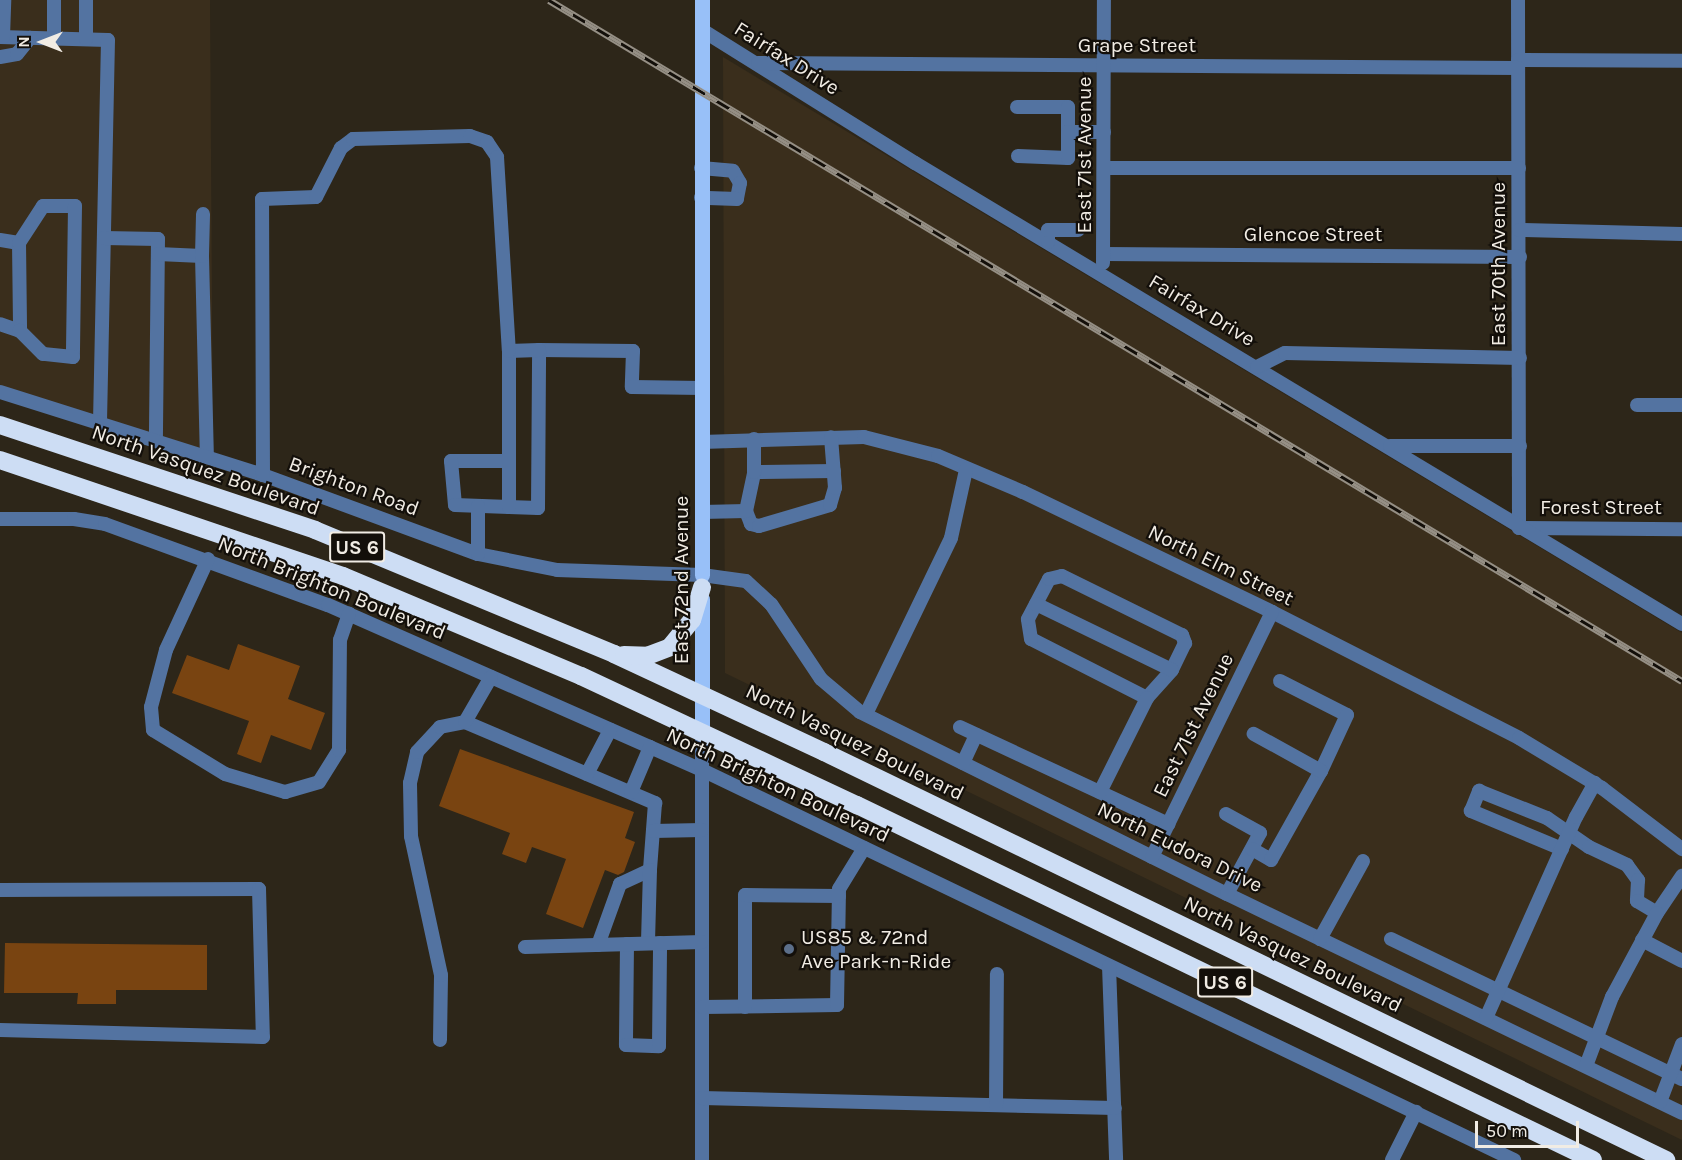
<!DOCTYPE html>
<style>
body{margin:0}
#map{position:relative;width:1682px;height:1160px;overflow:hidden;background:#2d2619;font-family:Karla,sans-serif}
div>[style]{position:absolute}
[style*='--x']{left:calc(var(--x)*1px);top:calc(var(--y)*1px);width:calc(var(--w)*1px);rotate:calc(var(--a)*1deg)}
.built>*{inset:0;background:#3a2e1c}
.building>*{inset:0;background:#794411}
.minor>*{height:14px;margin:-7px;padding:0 7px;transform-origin:7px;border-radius:7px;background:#5373a1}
.major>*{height:15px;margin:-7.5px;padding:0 7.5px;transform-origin:7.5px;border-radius:7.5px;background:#98c0f8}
.highway>*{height:18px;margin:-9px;padding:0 9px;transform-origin:9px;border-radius:9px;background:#cdddf4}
.rail>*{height:7px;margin-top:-3.5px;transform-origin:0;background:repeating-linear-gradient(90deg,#130f0a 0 14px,#958f85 0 28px);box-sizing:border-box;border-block:2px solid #958f85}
.dots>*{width:16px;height:16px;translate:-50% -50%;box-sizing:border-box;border:3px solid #130f0a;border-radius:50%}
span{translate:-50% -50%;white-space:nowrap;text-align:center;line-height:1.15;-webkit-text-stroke:4.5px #130f0a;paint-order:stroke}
.shield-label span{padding:2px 4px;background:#130f0a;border:2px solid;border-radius:4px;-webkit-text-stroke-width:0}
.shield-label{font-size:20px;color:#f1ece4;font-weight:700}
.street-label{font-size:21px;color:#f1ece4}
.poi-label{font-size:21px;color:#f1ece4}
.left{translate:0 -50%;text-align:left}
.north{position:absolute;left:12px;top:12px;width:60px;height:60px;-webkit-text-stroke:4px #130f0a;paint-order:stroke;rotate:270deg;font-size:16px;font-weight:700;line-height:24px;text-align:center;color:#f1ece4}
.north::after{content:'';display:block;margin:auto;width:21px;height:27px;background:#f1ece4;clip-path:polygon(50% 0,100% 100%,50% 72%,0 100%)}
.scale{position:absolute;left:1475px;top:1121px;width:104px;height:27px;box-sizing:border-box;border:3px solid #f1ece4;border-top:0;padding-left:8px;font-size:18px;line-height:21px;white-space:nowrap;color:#f1ece4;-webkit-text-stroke:4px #130f0a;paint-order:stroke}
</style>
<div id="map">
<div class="built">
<i style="clip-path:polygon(0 0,210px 0,213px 459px,0 392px)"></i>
<i style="clip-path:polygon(723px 57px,1682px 633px,1682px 1140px,725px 673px)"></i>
</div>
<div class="building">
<i style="clip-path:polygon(238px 644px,300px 666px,288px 699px,325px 713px,311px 750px,271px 735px,261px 763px,237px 754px,249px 721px,172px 693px,187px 655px,229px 670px)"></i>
<i style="clip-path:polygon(460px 749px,634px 812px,625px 838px,635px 842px,624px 872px,618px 875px,605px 870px,583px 928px,546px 914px,566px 859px,532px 847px,526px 863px,502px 854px,510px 833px,439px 806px)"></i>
<i style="clip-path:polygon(5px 943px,207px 945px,207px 990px,116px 990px,116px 1004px,77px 1004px,78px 993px,4px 993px)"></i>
</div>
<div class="minor">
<i style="--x:54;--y:0;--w:38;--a:90"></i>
<i style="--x:1518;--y:0;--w:528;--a:89.89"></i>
<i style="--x:1519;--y:528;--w:163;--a:0.4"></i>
<i style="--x:702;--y:30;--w:251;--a:32"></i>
<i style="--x:915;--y:163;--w:895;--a:31.01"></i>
<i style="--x:0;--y:37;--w:108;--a:1.6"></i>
<i style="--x:108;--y:40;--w:385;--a:91.2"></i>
<i style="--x:3;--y:37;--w:37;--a:-88"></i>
<i style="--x:86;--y:39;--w:39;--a:-90"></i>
<i style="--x:0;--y:57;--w:17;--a:-10"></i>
<i style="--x:17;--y:54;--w:21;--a:-51"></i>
<i style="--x:1518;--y:60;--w:164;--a:0.3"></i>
<i style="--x:758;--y:63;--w:760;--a:0.38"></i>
<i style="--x:1017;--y:107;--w:51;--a:0"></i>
<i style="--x:1068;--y:107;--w:25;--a:90"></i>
<i style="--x:1068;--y:132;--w:36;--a:0"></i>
<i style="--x:1018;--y:156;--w:50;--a:2.3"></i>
<i style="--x:1068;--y:158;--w:26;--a:-90"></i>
<i style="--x:701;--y:168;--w:32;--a:5"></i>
<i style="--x:733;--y:171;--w:14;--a:60"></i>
<i style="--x:740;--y:183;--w:16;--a:101"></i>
<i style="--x:737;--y:199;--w:36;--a:-178"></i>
<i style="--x:1105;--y:168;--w:414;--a:0"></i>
<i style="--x:1519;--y:230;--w:163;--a:1.4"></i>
<i style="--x:104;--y:238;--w:54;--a:1.1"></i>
<i style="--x:158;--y:239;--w:202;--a:90.6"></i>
<i style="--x:0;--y:240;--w:19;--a:9"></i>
<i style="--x:19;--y:243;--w:88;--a:89.3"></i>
<i style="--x:20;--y:331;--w:21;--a:-161"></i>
<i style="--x:1048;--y:242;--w:12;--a:-90"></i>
<i style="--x:1048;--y:230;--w:30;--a:0"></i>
<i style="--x:19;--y:243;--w:44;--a:-57"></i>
<i style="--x:43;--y:206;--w:32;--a:0"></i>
<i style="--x:75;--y:206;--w:151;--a:90.8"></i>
<i style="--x:73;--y:357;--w:30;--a:-174"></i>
<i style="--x:43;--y:354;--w:33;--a:-135"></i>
<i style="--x:158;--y:254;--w:44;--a:2.6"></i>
<i style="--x:202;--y:256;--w:201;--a:88.6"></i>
<i style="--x:1105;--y:254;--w:415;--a:0.4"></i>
<i style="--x:202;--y:256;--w:42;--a:-88.6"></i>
<i style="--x:1103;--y:263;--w:263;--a:-89.8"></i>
<i style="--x:539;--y:350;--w:94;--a:0.6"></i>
<i style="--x:633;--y:351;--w:36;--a:92"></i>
<i style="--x:632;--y:387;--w:70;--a:0.8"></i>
<i style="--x:1257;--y:367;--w:31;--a:-27"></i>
<i style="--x:1285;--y:353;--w:235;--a:1.2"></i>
<i style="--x:0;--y:392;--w:276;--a:17.5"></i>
<i style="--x:263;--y:475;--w:229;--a:20.2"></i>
<i style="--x:478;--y:554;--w:81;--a:11.4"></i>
<i style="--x:557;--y:570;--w:145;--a:2"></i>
<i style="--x:702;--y:575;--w:44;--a:7.8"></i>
<i style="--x:746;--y:581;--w:34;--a:43"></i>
<i style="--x:771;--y:604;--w:90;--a:56.3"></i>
<i style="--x:821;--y:679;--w:51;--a:40.2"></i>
<i style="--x:860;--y:712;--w:410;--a:26.4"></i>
<i style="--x:1227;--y:894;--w:505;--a:25.7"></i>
<i style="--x:1637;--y:405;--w:45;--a:0"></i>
<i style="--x:702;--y:442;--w:162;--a:-1.8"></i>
<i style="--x:864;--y:437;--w:76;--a:14.4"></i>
<i style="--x:938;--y:456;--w:92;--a:23"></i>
<i style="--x:1023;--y:492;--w:276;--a:25.7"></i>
<i style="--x:1272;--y:612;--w:277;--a:27"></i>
<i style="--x:1519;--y:738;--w:97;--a:31.1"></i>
<i style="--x:1602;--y:788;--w:101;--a:37.3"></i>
<i style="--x:1390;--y:446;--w:130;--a:0"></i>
<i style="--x:508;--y:461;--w:57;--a:180"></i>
<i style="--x:451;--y:461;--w:44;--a:84.8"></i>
<i style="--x:455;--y:505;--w:54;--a:2.1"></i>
<i style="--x:509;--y:507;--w:29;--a:2"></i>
<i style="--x:538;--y:508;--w:158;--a:-89.6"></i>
<i style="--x:539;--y:350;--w:30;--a:178"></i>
<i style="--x:509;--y:351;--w:156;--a:90"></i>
<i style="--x:754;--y:472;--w:80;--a:-0.7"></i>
<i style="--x:263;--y:475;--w:276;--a:-90.2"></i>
<i style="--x:262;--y:199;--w:54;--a:-2.1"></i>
<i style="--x:316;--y:197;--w:55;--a:-63"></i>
<i style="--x:341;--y:148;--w:15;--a:-37"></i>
<i style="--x:353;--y:139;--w:117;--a:-1.5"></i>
<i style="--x:470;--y:136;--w:18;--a:19"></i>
<i style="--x:487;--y:142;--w:18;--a:56"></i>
<i style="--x:497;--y:157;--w:194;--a:86.5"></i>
<i style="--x:478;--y:506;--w:48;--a:90"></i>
<i style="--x:746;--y:511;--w:14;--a:69"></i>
<i style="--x:751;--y:524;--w:8;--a:14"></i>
<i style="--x:759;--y:526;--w:74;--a:-16.5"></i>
<i style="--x:830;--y:505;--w:18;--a:-74"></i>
<i style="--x:835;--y:488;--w:51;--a:-94.5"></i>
<i style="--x:702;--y:512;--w:44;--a:-1.3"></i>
<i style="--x:746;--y:511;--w:40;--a:-78"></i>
<i style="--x:754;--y:472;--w:33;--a:-90"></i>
<i style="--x:0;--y:519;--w:74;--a:0"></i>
<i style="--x:74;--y:519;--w:31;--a:9"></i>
<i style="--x:105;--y:524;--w:237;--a:20"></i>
<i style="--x:328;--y:605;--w:409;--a:23.8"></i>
<i style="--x:702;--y:770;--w:901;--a:25.65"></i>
<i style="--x:208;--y:559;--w:100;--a:114.8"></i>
<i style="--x:166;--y:650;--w:59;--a:104.7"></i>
<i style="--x:151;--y:707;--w:23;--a:85"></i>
<i style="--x:153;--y:730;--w:84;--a:31.4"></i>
<i style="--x:225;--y:774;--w:63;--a:16.7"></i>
<i style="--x:285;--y:792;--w:35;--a:-16"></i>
<i style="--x:319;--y:782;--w:38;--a:-58"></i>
<i style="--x:339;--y:750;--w:110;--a:-89.5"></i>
<i style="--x:340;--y:640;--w:28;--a:-71"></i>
<i style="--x:1062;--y:576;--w:134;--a:26.2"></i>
<i style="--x:1182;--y:635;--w:9;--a:69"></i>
<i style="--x:1185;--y:643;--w:30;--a:116"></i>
<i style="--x:1172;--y:670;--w:38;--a:132"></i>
<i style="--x:1147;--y:698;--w:130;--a:-153"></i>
<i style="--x:1031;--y:639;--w:20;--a:-99"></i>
<i style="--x:1028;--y:619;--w:45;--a:-62.3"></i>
<i style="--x:1049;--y:579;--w:13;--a:-13"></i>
<i style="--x:1036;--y:604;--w:151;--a:25.9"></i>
<i style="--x:1280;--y:681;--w:75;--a:26.9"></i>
<i style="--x:1347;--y:715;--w:62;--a:114.9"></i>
<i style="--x:866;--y:714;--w:195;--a:-64.2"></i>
<i style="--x:951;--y:538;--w:70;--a:-77.6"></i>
<i style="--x:465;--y:722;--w:207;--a:23.1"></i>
<i style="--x:655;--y:803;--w:67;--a:94.3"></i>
<i style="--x:960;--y:727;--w:230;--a:25"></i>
<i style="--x:702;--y:730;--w:430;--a:90"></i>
<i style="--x:963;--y:763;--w:31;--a:-65"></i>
<i style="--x:587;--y:774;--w:50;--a:-62.4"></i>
<i style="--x:631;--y:792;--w:49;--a:-67.1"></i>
<i style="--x:1100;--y:792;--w:105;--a:-63.4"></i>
<i style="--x:1226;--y:814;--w:39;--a:29"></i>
<i style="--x:1260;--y:833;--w:69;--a:118.4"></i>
<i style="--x:653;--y:831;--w:49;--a:-1.2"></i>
<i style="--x:1252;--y:849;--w:22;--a:30"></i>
<i style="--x:1271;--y:860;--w:102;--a:-60.7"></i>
<i style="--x:1321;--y:771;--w:77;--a:-151.1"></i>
<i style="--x:1562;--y:849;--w:99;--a:-157.3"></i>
<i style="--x:1471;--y:811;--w:22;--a:-68"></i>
<i style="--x:1479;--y:791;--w:73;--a:21.7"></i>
<i style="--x:1547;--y:818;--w:51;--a:34.6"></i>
<i style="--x:1589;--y:847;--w:42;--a:25.3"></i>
<i style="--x:1627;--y:865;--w:19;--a:54"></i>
<i style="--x:1638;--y:880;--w:21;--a:93"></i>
<i style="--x:1637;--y:901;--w:23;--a:31"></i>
<i style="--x:1657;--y:913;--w:45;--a:-56"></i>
<i style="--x:1152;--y:857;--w:273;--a:-63.9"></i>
<i style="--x:0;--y:890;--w:259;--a:-0.2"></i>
<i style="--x:259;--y:889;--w:148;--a:88.5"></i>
<i style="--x:263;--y:1037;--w:263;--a:-178.5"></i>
<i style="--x:1320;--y:939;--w:89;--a:-61.1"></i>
<i style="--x:1391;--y:939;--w:323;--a:25.7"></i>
<i style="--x:1642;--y:940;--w:45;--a:27.7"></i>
<i style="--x:627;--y:944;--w:101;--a:90.6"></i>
<i style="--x:626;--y:1045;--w:33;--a:2"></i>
<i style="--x:659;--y:1046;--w:103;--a:-89.4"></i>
<i style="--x:598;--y:945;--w:65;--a:-70.2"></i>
<i style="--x:620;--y:884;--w:33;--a:-25"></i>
<i style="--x:650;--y:870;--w:73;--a:91.6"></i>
<i style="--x:525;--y:947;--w:177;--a:-1.6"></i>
<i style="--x:1109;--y:966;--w:194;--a:87.9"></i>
<i style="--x:702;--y:1007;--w:135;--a:-0.8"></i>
<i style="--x:837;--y:1005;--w:116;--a:-89"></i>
<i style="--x:839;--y:889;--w:48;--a:-58.6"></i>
<i style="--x:745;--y:1007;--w:112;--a:-90"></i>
<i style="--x:745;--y:895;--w:94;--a:0.6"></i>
<i style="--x:1486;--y:1018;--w:220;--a:-65.9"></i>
<i style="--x:1576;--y:817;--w:39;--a:-61"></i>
<i style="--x:440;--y:1040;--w:65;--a:-89.1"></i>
<i style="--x:441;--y:975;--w:142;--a:-102.2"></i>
<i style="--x:411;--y:836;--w:53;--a:-91.1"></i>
<i style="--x:410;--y:783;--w:32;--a:-77"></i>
<i style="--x:417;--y:752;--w:34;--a:-47"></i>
<i style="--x:440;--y:727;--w:25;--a:-11"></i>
<i style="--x:465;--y:722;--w:52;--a:-60"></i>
<i style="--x:1586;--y:1066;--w:74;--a:-69.4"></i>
<i style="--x:1612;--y:997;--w:95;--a:-61.8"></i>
<i style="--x:702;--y:1098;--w:413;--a:1.4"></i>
<i style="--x:1660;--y:1102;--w:62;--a:-69.2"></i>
<i style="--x:996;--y:1105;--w:131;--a:-89.6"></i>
<i style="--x:1392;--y:1160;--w:54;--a:-63.4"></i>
</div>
<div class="major">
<i style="--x:702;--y:0;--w:575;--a:90"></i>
<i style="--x:702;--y:730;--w:131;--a:-90"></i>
</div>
<div class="highway">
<i style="--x:0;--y:425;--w:332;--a:18.4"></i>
<i style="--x:315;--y:530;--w:324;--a:22.5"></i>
<i style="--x:614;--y:654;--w:232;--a:25"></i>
<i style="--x:824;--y:752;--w:936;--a:25.85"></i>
<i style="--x:0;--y:460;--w:362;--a:18.7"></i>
<i style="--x:343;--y:576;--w:258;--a:22.8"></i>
<i style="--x:581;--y:676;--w:305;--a:25.1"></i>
<i style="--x:857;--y:805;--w:817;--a:25.75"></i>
<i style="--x:624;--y:655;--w:23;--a:2"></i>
<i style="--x:647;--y:656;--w:25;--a:-21"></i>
<i style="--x:670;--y:647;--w:35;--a:-51"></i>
<i style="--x:692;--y:620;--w:34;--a:-73"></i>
</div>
<div class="rail">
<i style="--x:549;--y:0;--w:1322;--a:31.01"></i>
</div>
<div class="dots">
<i style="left:789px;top:949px;background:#5c6f8a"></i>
</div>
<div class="shield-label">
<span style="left:357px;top:547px">US 6</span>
<span style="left:1225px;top:982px">US 6</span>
</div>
<div class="street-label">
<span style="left:1137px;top:45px">Grape Street</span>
<span style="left:787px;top:58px;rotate:32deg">Fairfax Drive</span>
<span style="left:1084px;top:155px;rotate:-90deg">East 71st Avenue</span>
<span style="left:1313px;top:234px">Glencoe Street</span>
<span style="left:1498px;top:264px;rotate:-90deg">East 70th Avenue</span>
<span style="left:1202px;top:310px;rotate:31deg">Fairfax Drive</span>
<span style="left:206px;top:470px;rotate:19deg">North Vasquez Boulevard</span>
<span style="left:354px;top:486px;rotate:20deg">Brighton Road</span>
<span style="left:1601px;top:507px">Forest Street</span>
<span style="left:1221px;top:565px;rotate:26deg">North Elm Street</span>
<span style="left:681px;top:580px;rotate:-90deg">East 72nd Avenue</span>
<span style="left:332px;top:588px;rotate:22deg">North Brighton Boulevard</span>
<span style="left:1193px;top:725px;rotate:-64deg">East 71st Avenue</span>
<span style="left:855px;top:742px;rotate:26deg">North Vasquez Boulevard</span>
<span style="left:778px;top:785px;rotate:25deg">North Brighton Boulevard</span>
<span style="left:1180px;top:847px;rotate:26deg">North Eudora Drive</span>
<span style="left:1293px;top:954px;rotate:26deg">North Vasquez Boulevard</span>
</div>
<div class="poi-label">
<span class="left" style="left:801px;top:949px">US85 &amp; 72nd<br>Ave Park-n-Ride</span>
</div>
<div class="north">N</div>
<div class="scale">50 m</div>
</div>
